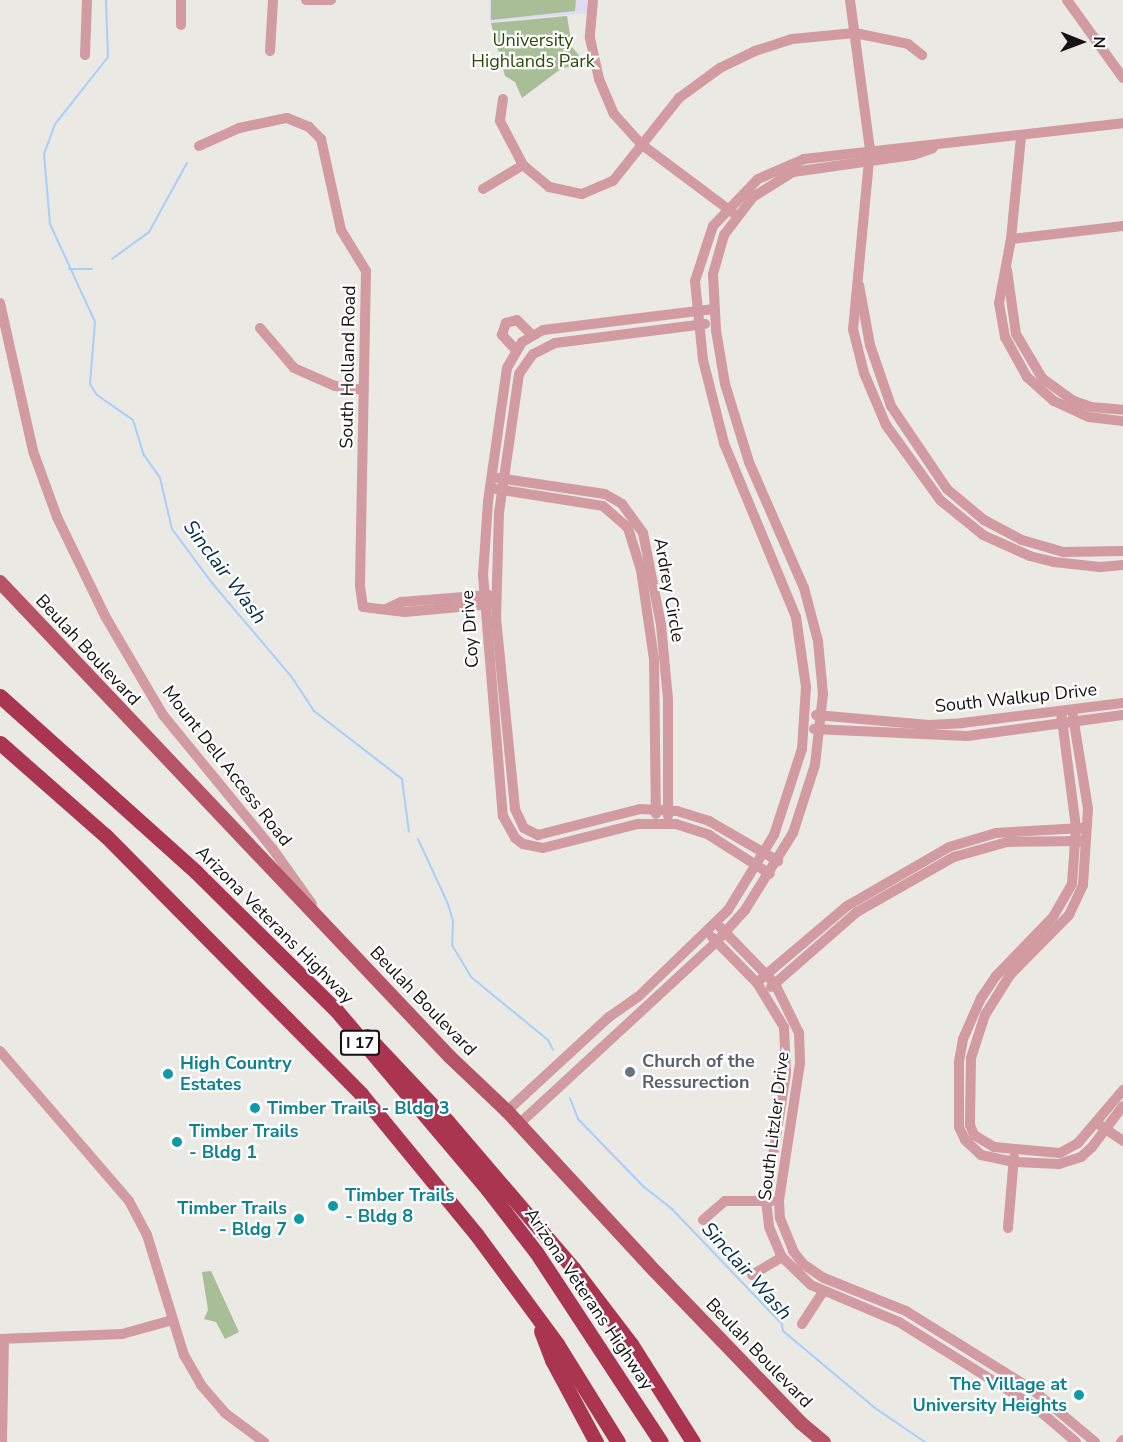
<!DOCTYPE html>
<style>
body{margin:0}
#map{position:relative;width:1123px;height:1442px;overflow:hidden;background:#eae9e4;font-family:"Nunito Sans",sans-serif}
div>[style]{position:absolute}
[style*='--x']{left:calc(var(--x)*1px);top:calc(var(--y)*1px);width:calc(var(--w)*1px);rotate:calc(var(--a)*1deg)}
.education>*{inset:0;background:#dfdcf2}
.green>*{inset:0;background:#a7be96}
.stream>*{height:2px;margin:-1px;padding:0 1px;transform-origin:1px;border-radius:1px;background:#a6d0fa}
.minor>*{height:10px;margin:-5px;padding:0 5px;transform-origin:5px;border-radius:5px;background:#d29aa1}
.major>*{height:14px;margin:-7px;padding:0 7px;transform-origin:7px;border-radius:7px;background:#b65366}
.highway>*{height:15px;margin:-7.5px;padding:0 7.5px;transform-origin:7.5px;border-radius:7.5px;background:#a93551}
.dots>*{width:16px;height:16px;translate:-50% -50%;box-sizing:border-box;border:3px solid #fff;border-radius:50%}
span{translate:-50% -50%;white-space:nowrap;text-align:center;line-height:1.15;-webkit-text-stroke:4.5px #fff;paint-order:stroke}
.shield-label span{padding:2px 4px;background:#fff;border:2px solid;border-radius:4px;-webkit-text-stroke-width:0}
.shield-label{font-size:16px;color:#141312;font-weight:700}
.park-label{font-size:18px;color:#2b4a07}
.street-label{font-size:18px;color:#141312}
.worship-label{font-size:18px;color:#5b616d;font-weight:700}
.left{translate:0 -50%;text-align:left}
.culture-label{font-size:18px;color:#0d838f;font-weight:700}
.right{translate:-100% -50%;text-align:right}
.water-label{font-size:20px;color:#042c4d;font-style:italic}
.north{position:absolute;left:1051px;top:12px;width:60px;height:60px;-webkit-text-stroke:4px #fff;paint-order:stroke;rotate:91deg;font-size:16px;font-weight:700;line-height:24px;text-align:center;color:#141312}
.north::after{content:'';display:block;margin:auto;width:21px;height:27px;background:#141312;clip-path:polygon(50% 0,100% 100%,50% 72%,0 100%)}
</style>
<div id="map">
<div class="education">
<i style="clip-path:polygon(489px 0,587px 0,588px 13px,490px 22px)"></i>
</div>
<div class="green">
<i style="clip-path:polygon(491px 0,576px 0,575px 11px,491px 20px)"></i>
<i style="clip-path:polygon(567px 16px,572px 47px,587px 65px,562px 68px,522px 98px,515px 82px,505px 76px,491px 23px)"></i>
<i style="clip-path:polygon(211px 1271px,239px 1332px,225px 1339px,216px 1322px,204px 1319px,208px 1310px,202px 1272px)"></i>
</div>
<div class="stream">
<i style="--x:106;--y:0;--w:57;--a:88"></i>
<i style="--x:108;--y:57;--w:85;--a:128.3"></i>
<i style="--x:55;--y:124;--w:32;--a:110"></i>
<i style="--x:44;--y:154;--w:70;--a:85.1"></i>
<i style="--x:50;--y:224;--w:108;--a:65.3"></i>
<i style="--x:95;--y:322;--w:62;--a:94.6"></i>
<i style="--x:90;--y:384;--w:13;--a:58"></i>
<i style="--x:97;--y:395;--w:44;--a:34.8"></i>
<i style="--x:133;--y:420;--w:37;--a:73"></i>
<i style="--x:144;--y:455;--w:28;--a:55"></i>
<i style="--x:160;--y:478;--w:52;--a:76.8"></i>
<i style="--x:172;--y:529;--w:67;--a:53.5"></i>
<i style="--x:212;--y:583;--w:122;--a:49.7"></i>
<i style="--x:291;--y:676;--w:42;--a:56.7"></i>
<i style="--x:314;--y:711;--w:111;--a:37.7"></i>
<i style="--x:402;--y:779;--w:53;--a:82.5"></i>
<i style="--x:112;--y:259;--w:46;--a:-36.1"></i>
<i style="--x:149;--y:232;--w:79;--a:-61.2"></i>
<i style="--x:69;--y:269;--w:23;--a:0"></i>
<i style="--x:418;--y:839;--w:72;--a:65.2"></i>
<i style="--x:448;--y:904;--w:19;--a:74"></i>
<i style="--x:453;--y:922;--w:23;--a:92"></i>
<i style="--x:452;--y:945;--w:37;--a:59"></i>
<i style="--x:471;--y:977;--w:99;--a:39.3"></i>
<i style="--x:548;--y:1040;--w:11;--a:63"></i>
<i style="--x:570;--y:1098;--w:22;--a:69"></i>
<i style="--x:578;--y:1119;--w:95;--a:45.9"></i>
<i style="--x:644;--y:1187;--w:36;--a:38"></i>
<i style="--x:672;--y:1209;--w:159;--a:46.3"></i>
<i style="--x:782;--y:1324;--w:7;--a:82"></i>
<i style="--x:783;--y:1331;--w:120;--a:39.9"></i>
<i style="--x:875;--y:1408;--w:60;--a:34.2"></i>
</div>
<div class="minor">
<i style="--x:306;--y:0;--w:25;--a:0"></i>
<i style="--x:593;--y:0;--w:38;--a:95"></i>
<i style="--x:590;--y:38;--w:42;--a:77.6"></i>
<i style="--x:599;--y:79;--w:38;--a:67"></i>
<i style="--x:614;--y:114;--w:40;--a:48"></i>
<i style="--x:641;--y:144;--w:114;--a:36.8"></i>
<i style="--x:850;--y:0;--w:151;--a:82.4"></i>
<i style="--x:870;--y:150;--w:180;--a:95.4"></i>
<i style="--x:853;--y:329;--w:45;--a:76"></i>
<i style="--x:864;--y:373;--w:56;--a:67.1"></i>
<i style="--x:886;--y:425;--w:92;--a:54.2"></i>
<i style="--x:940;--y:500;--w:55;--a:39.1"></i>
<i style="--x:983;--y:535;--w:51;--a:24.1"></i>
<i style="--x:1030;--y:556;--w:25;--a:14"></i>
<i style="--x:1054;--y:562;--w:46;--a:6.2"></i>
<i style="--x:1100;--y:567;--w:23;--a:-5"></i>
<i style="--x:1067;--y:0;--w:96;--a:54.3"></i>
<i style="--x:181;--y:25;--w:25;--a:-90"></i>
<i style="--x:270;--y:51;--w:51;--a:-86.6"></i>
<i style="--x:85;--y:55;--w:55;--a:-87.9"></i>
<i style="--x:503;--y:99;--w:22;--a:98"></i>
<i style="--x:500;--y:121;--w:50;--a:62.4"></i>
<i style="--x:523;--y:165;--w:34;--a:40"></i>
<i style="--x:549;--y:187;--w:34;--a:12"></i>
<i style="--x:582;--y:194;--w:34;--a:-23"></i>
<i style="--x:613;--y:181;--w:106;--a:-51.5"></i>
<i style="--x:679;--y:98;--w:51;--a:-36.2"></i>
<i style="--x:720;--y:68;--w:39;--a:-26"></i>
<i style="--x:755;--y:51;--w:39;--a:-18"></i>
<i style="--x:792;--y:39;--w:63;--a:-5.4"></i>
<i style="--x:855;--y:33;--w:54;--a:11.7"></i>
<i style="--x:908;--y:44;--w:18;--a:38"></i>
<i style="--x:1021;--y:137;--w:102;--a:95.6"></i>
<i style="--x:1011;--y:239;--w:65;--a:100.6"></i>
<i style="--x:999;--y:303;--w:35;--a:80"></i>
<i style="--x:1005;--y:337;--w:46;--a:61.2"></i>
<i style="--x:1027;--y:377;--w:36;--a:42"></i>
<i style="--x:1054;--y:401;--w:38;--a:25"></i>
<i style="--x:1089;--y:417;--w:34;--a:7"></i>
<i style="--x:199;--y:146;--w:44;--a:-24.2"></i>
<i style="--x:239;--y:128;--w:49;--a:-11.8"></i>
<i style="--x:287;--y:118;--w:24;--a:22"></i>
<i style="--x:309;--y:127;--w:17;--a:45"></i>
<i style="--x:321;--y:139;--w:93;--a:77.6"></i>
<i style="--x:341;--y:230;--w:48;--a:58.6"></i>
<i style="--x:366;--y:271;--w:315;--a:91.1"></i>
<i style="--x:360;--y:586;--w:21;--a:82"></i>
<i style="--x:363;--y:607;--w:42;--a:6.8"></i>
<i style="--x:405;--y:612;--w:86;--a:-5.3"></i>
<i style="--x:483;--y:189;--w:47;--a:-31"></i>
<i style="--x:1011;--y:239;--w:113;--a:-6.6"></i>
<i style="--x:1007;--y:270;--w:65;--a:82"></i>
<i style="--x:1016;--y:334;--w:51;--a:59.4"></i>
<i style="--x:1042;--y:378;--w:39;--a:36"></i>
<i style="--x:1074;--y:401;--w:18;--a:19"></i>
<i style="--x:1091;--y:407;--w:32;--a:5"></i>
<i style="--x:859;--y:285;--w:61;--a:79.6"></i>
<i style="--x:870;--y:345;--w:65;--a:71"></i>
<i style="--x:891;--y:406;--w:100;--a:56"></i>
<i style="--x:947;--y:489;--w:48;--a:40"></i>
<i style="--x:984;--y:520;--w:43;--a:27.8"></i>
<i style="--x:1022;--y:540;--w:43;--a:16.3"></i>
<i style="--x:1063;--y:552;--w:60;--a:-1"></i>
<i style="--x:0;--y:303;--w:152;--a:77.4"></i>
<i style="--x:33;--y:451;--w:70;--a:70"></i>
<i style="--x:57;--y:517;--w:110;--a:64.1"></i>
<i style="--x:105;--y:616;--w:115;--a:59.6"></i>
<i style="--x:163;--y:715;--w:172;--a:50.7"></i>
<i style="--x:272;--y:848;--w:69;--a:54.5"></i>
<i style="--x:714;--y:309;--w:172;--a:173"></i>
<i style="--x:543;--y:330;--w:24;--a:150"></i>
<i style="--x:522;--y:342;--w:30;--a:120"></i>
<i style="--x:507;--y:368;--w:135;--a:98.1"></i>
<i style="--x:488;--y:502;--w:73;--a:93.9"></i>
<i style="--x:483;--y:575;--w:242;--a:85.3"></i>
<i style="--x:503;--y:816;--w:25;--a:61"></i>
<i style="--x:515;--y:838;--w:10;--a:37"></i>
<i style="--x:523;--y:844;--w:20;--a:11"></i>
<i style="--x:543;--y:848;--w:98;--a:-14.2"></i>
<i style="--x:638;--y:824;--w:38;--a:0"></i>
<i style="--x:676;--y:824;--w:35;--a:18"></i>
<i style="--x:709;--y:835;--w:72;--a:32.6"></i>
<i style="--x:705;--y:324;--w:151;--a:172.8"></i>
<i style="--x:555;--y:343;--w:25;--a:153"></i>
<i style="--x:533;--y:354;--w:24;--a:125"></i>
<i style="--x:519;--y:374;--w:139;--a:98.2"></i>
<i style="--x:499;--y:512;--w:106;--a:91.6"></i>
<i style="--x:496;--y:618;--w:192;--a:84.3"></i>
<i style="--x:515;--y:809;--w:21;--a:65"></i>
<i style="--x:524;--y:828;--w:16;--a:27"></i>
<i style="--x:538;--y:835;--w:105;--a:-14.3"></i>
<i style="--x:640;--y:809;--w:37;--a:3"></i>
<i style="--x:677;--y:811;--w:34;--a:17"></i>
<i style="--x:709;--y:821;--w:80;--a:30.1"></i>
<i style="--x:260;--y:328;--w:52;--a:49.6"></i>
<i style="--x:294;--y:368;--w:45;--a:23.7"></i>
<i style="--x:335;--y:386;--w:29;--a:8"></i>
<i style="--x:516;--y:350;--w:21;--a:-133"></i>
<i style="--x:502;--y:335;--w:13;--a:-72"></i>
<i style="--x:506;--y:323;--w:11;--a:-15"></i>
<i style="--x:517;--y:320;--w:21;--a:45"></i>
<i style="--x:498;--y:478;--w:108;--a:8.5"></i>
<i style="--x:605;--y:494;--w:20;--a:30"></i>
<i style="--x:622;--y:504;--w:36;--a:54"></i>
<i style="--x:643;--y:533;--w:94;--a:78.9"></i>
<i style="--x:661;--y:625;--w:74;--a:84.6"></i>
<i style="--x:668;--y:699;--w:117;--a:90"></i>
<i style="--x:496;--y:489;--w:108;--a:9"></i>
<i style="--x:603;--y:506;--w:33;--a:41"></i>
<i style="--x:628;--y:528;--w:44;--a:72.8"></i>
<i style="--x:641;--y:570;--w:90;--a:81.7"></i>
<i style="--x:654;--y:659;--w:155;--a:89.3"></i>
<i style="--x:386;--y:609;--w:17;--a:-25"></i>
<i style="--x:401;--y:602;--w:88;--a:-4.5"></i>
<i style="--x:1072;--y:710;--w:100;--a:80.8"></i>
<i style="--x:1088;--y:809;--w:76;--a:93.8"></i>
<i style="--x:1083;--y:885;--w:33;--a:115"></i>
<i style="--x:1069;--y:915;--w:84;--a:134.5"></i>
<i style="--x:1010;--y:975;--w:47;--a:122"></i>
<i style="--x:985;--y:1015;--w:45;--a:108"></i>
<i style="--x:971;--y:1058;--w:67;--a:90.9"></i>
<i style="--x:970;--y:1125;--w:11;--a:68"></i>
<i style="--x:974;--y:1135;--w:23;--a:31"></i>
<i style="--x:994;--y:1147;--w:66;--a:5.2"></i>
<i style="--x:1060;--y:1153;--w:21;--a:-29"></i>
<i style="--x:1078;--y:1143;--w:70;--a:-49.7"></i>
<i style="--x:1061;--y:712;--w:117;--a:82.6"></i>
<i style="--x:1076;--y:828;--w:56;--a:94.1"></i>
<i style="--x:1072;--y:884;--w:38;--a:120"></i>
<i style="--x:1053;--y:917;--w:82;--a:134"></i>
<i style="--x:996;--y:976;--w:27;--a:124"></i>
<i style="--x:981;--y:998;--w:45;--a:113.7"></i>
<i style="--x:963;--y:1039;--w:23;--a:100"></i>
<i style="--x:959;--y:1062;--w:65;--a:90"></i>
<i style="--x:959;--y:1127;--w:14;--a:65"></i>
<i style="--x:965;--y:1140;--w:22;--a:43"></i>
<i style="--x:981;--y:1155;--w:34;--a:12"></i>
<i style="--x:1014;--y:1162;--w:45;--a:2.5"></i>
<i style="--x:1059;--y:1164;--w:23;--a:-18"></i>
<i style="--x:1081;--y:1157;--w:15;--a:-42"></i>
<i style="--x:1092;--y:1147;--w:51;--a:-52.9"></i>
<i style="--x:816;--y:715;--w:113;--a:5.1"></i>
<i style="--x:929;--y:725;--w:33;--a:-3"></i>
<i style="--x:962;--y:723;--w:162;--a:-7.1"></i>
<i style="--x:814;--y:729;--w:153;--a:2.6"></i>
<i style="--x:967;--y:736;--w:157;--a:-7.7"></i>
<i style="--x:720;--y:927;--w:79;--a:46"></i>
<i style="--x:775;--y:984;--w:55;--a:63.9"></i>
<i style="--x:799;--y:1033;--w:30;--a:88"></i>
<i style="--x:800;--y:1063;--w:140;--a:98.7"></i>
<i style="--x:779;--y:1201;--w:17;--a:87"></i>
<i style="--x:780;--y:1218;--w:35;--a:68"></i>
<i style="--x:793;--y:1251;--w:16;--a:52"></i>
<i style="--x:803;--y:1264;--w:25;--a:34"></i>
<i style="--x:824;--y:1278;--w:88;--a:21.9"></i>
<i style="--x:906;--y:1311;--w:150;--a:31.9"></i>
<i style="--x:1033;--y:1390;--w:81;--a:40"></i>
<i style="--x:712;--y:937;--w:64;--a:45.6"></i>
<i style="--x:757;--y:983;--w:52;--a:58.5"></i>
<i style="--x:784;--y:1027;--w:46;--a:87.5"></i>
<i style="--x:786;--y:1073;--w:130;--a:98.9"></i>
<i style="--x:766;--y:1201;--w:26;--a:83"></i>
<i style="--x:769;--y:1227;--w:33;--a:67"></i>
<i style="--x:782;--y:1257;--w:40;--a:44"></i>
<i style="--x:811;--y:1285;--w:95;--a:22.8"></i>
<i style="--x:899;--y:1322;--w:160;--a:32"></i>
<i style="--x:1035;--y:1407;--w:54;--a:40.5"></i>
<i style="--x:761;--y:979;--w:113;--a:-40.3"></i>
<i style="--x:847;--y:906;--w:118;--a:-30"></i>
<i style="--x:949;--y:847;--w:49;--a:-16.6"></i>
<i style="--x:996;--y:833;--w:86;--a:-3.3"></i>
<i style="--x:771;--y:987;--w:114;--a:-41.1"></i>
<i style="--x:857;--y:912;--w:112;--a:-29.6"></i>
<i style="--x:954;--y:857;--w:55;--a:-15.8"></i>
<i style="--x:1007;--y:842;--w:76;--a:-0.8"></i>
<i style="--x:0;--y:1051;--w:198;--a:49.3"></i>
<i style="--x:129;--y:1201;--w:38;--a:62"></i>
<i style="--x:147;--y:1235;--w:126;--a:72.9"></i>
<i style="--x:184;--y:1355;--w:34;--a:60"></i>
<i style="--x:201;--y:1385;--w:37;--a:49"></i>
<i style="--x:225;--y:1413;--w:49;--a:36.6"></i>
<i style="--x:507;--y:1111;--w:139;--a:-42.7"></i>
<i style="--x:609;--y:1017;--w:35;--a:-35"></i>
<i style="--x:638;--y:997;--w:125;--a:-44"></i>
<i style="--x:728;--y:910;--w:88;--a:-58.5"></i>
<i style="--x:774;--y:835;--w:90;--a:-72"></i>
<i style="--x:802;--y:749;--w:62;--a:-86.3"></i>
<i style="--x:806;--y:687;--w:71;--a:-98.1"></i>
<i style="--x:796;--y:617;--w:188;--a:-112.5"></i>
<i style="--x:724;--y:443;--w:86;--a:-104.2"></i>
<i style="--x:703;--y:360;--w:79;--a:-95.8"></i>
<i style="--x:695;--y:281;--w:58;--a:-71.9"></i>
<i style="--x:713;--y:226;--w:65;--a:-46.2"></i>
<i style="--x:758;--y:179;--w:50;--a:-23.5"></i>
<i style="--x:804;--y:159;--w:321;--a:-6.4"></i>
<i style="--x:519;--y:1124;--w:270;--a:-42.7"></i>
<i style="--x:717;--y:941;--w:42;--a:-47.9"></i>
<i style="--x:745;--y:910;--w:91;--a:-58.1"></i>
<i style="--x:793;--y:833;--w:71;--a:-72.1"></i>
<i style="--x:815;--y:765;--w:71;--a:-83.6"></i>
<i style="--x:823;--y:694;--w:53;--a:-95.4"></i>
<i style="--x:818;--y:641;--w:55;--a:-104.8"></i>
<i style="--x:804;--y:588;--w:137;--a:-113.6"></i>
<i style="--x:749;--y:462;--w:82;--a:-107.1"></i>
<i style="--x:725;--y:384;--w:55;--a:-99.5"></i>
<i style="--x:716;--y:330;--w:56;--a:-93.1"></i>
<i style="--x:713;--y:274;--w:41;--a:-74.2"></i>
<i style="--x:724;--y:235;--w:48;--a:-52.7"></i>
<i style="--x:753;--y:197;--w:47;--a:-32"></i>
<i style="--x:793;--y:172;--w:121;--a:-8.1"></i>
<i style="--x:913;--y:155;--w:21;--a:-19"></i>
<i style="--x:1101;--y:1126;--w:27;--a:34"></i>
<i style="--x:703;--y:1220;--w:29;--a:-41"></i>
<i style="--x:725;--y:1201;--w:47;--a:0"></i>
<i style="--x:1008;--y:1228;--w:71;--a:-85.2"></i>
<i style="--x:752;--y:1275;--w:35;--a:-31"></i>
<i style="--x:802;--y:1324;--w:38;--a:-57"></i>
<i style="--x:0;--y:1339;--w:122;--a:-2.3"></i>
<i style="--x:122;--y:1334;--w:53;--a:-15.4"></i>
<i style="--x:2;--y:1442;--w:102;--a:-88.9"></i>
<i style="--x:1121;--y:1442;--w:3;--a:-45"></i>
</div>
<div class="major">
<i style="--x:0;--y:582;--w:654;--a:46.55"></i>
<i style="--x:450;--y:1057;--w:79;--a:43.5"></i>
<i style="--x:507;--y:1111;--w:209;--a:47.3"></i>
<i style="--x:649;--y:1265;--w:219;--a:46.1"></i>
<i style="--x:801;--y:1423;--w:30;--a:40"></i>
</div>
<div class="highway">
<i style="--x:0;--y:696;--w:263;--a:41.9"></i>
<i style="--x:196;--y:872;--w:197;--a:44.6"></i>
<i style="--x:336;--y:1010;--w:236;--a:49.8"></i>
<i style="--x:488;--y:1190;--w:78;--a:52.3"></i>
<i style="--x:536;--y:1252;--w:227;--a:56.7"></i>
<i style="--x:0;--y:743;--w:141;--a:41.3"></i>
<i style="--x:106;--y:836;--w:363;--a:45.3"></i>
<i style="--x:361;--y:1094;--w:181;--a:50.6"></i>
<i style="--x:476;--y:1234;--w:137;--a:53.6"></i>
<i style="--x:557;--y:1344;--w:115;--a:58.1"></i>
<i style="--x:367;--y:1036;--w:117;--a:46.7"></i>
<i style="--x:447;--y:1121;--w:194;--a:49.4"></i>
<i style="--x:573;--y:1268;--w:96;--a:52.7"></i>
<i style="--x:631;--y:1344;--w:116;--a:57.7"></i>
<i style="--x:541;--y:1331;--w:31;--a:69"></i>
<i style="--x:552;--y:1360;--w:93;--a:61.8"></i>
</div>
<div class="dots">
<i style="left:630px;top:1072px;background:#6b7280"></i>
<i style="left:168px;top:1074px;background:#0f9aa8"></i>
<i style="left:255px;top:1108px;background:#0f9aa8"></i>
<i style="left:177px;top:1142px;background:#0f9aa8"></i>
<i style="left:333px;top:1206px;background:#0f9aa8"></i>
<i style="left:299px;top:1219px;background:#0f9aa8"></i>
<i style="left:1079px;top:1395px;background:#0f9aa8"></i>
</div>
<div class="shield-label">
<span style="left:360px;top:1043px">I 17</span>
</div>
<div class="park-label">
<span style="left:533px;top:51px">University<br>Highlands Park</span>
</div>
<div class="street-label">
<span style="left:348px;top:367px;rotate:-89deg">South Holland Road</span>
<span style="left:669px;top:590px;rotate:80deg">Ardrey Circle</span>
<span style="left:470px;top:629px;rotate:-94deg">Coy Drive</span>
<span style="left:88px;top:650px;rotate:47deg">Beulah Boulevard</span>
<span style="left:1016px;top:698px;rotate:-6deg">South Walkup Drive</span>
<span style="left:227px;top:766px;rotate:52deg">Mount Dell Access Road</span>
<span style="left:275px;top:925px;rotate:45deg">Arizona Veterans Highway</span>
<span style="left:423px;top:1001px;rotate:46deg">Beulah Boulevard</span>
<span style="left:774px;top:1126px;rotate:-83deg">South Litzler Drive</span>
<span style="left:589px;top:1299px;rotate:56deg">Arizona Veterans Highway</span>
<span style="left:759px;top:1353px;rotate:46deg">Beulah Boulevard</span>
</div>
<div class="worship-label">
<span class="left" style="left:642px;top:1072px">Church of the<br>Ressurection</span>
</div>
<div class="culture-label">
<span class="left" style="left:180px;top:1074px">High Country<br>Estates</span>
<span class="left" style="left:267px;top:1108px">Timber Trails - Bldg 3</span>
<span class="left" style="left:189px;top:1142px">Timber Trails<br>- Bldg 1</span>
<span class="left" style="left:345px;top:1206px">Timber Trails<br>- Bldg 8</span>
<span class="right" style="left:287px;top:1219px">Timber Trails<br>- Bldg 7</span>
<span class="right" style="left:1067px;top:1395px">The Village at<br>University Heights</span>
</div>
<div class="water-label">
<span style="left:225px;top:572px;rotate:53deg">Sinclair Wash</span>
<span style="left:747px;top:1271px;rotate:48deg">Sinclair Wash</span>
</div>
<div class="north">N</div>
</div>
